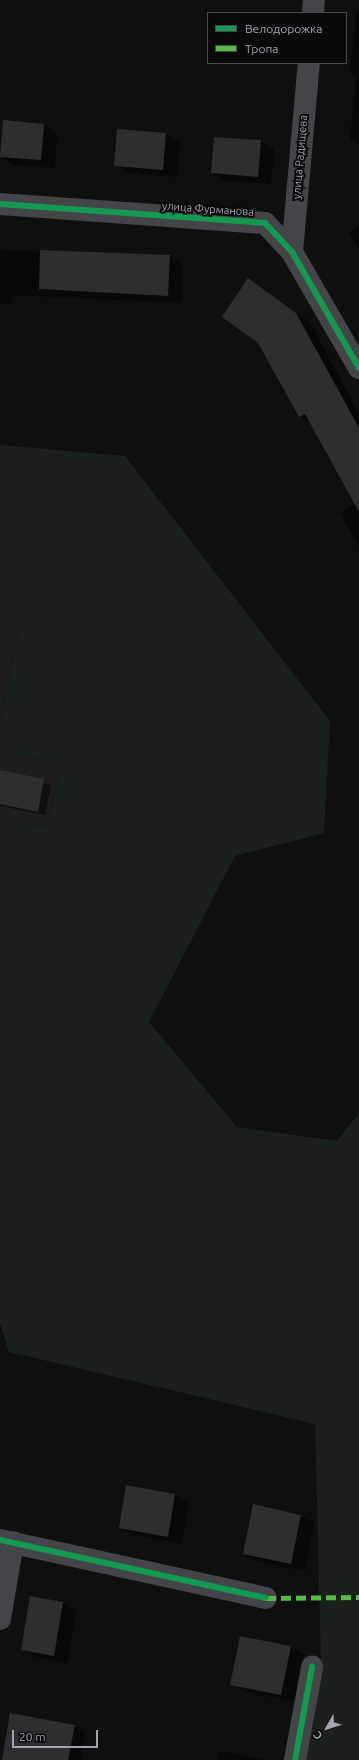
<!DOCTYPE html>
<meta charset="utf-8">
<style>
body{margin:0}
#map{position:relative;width:359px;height:1760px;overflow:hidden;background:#0f0f10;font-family:Ubuntu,sans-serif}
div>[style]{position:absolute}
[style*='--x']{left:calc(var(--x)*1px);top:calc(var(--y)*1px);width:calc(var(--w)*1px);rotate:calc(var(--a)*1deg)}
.built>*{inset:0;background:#1d1c1e}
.green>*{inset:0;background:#1a201b}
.shadow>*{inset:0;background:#0007}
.building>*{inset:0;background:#2e2e31}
.minor>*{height:22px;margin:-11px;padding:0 11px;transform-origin:11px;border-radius:11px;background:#444549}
.quiet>*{height:5px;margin-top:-2.5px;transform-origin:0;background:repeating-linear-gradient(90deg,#58b947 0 10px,transparent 0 15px)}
.cycleway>*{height:6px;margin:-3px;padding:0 3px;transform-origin:3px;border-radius:3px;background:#139951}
span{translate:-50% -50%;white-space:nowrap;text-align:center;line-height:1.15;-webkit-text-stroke:4px #0a0a0b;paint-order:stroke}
.street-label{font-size:11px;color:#a1a4b0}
.legend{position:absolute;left:207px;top:12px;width:140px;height:52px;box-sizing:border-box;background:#0a0a0b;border:1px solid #46484d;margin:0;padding:5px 7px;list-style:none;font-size:12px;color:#a1a4b0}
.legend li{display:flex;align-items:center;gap:8px;height:20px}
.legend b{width:20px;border:1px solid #46484d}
.north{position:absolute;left:307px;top:1708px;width:40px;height:40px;-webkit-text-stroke:3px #0a0a0b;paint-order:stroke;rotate:231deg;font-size:11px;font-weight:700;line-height:16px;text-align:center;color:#a1a4b0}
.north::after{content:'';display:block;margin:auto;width:14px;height:18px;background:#a1a4b0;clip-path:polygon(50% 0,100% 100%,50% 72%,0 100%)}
.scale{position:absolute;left:12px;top:1730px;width:86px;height:18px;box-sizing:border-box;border:2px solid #a1a4b0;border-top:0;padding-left:5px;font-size:12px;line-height:14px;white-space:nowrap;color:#a1a4b0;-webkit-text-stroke:3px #0a0a0b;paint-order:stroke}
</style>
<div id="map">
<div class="built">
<i style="clip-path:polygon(0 625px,19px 628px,0 722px)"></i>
<i style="clip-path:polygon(0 751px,61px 763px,47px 827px,0 818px)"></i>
</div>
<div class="green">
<i style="clip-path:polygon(0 445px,125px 456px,330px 721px,324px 833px,235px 856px,149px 1022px,237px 1127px,337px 1141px,359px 1113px,359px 1760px,304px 1760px,321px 1666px,315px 1424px,9px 1352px,0 1323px,0 818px,47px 827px,61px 763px,0 751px,0 722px,19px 629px,0 625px)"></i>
</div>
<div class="shadow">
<i style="clip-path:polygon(356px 10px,359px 11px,359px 145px,350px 140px,356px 76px,350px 73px)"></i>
<i style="clip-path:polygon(44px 125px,57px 133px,55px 168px,15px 165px,1px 157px)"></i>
<i style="clip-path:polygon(118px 130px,166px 134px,180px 142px,177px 177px,129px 173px,115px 165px)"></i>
<i style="clip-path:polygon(260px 141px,274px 149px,271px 184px,226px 181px,212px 173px)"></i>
<i style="clip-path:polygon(359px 226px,359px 250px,349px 232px)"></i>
<i style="clip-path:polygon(0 250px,169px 256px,183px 264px,182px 303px,12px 295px,11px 304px,0 304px)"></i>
<i style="clip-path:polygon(248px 279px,309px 321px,359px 413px,359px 547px,340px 513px,356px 504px,311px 423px,300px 416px)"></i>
<i style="clip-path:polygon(0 771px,51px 785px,45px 815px,0 806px)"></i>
<i style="clip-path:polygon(127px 1486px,175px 1495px,189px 1503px,182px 1544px,134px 1535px,120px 1528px)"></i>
<i style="clip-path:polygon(301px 1516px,314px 1523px,305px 1571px,258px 1562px,244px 1554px)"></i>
<i style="clip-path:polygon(63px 1603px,76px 1611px,67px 1663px,36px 1657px,22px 1649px)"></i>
<i style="clip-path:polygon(290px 1647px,304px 1655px,295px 1702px,245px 1692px,231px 1684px)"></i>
<i style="clip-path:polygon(74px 1726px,85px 1732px,80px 1760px,2px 1760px)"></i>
<i style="clip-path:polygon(219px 1751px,267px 1760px,217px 1760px)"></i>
</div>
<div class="building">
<i style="clip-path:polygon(3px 120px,44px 124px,41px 160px,0 157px)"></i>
<i style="clip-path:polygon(117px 129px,166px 133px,163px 170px,114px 166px)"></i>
<i style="clip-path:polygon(214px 137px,261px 140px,258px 177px,211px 173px)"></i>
<i style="clip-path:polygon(40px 250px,170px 255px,168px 296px,39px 289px)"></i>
<i style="clip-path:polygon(248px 278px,296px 313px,359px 428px,359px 512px,305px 414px,299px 417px,258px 343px,222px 317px)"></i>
<i style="clip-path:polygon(0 770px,44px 779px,38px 812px,0 804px)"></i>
<i style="clip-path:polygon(126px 1485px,175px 1494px,168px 1537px,119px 1528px)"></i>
<i style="clip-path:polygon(253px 1504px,301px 1515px,291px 1564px,243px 1554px)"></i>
<i style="clip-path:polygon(30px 1596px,63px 1602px,54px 1656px,21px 1650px)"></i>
<i style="clip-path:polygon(240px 1636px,291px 1646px,281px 1695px,230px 1685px)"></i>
<i style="clip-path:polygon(10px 1713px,75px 1725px,68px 1760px,2px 1760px)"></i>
</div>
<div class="minor">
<i style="--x:313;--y:13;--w:13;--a:-86"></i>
<i style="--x:0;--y:204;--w:266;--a:4.1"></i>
<i style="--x:265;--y:223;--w:40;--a:47"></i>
<i style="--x:292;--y:252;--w:134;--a:60"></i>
<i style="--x:292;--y:252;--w:190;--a:-84.9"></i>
<i style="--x:0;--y:1540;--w:272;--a:12.3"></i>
<i style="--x:0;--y:1619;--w:78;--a:-80.4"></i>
<i style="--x:295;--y:1760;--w:95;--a:-79.6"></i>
</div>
<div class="quiet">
<i style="--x:266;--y:1598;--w:93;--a:-0.6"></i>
</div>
<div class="cycleway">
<i style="--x:0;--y:204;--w:266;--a:4.1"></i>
<i style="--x:265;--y:223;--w:40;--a:47"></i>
<i style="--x:292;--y:252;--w:134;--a:60"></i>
<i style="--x:0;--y:1540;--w:272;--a:12.3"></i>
<i style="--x:295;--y:1760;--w:95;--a:-79.6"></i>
</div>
<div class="street-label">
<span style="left:300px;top:157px;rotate:-85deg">улица Радищева</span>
<span style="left:208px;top:209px;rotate:4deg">улица Фурманова</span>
</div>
<ul class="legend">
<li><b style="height:5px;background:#139951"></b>Велодорожка</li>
<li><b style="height:5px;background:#58b947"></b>Тропа</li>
</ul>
<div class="north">С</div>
<div class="scale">20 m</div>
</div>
